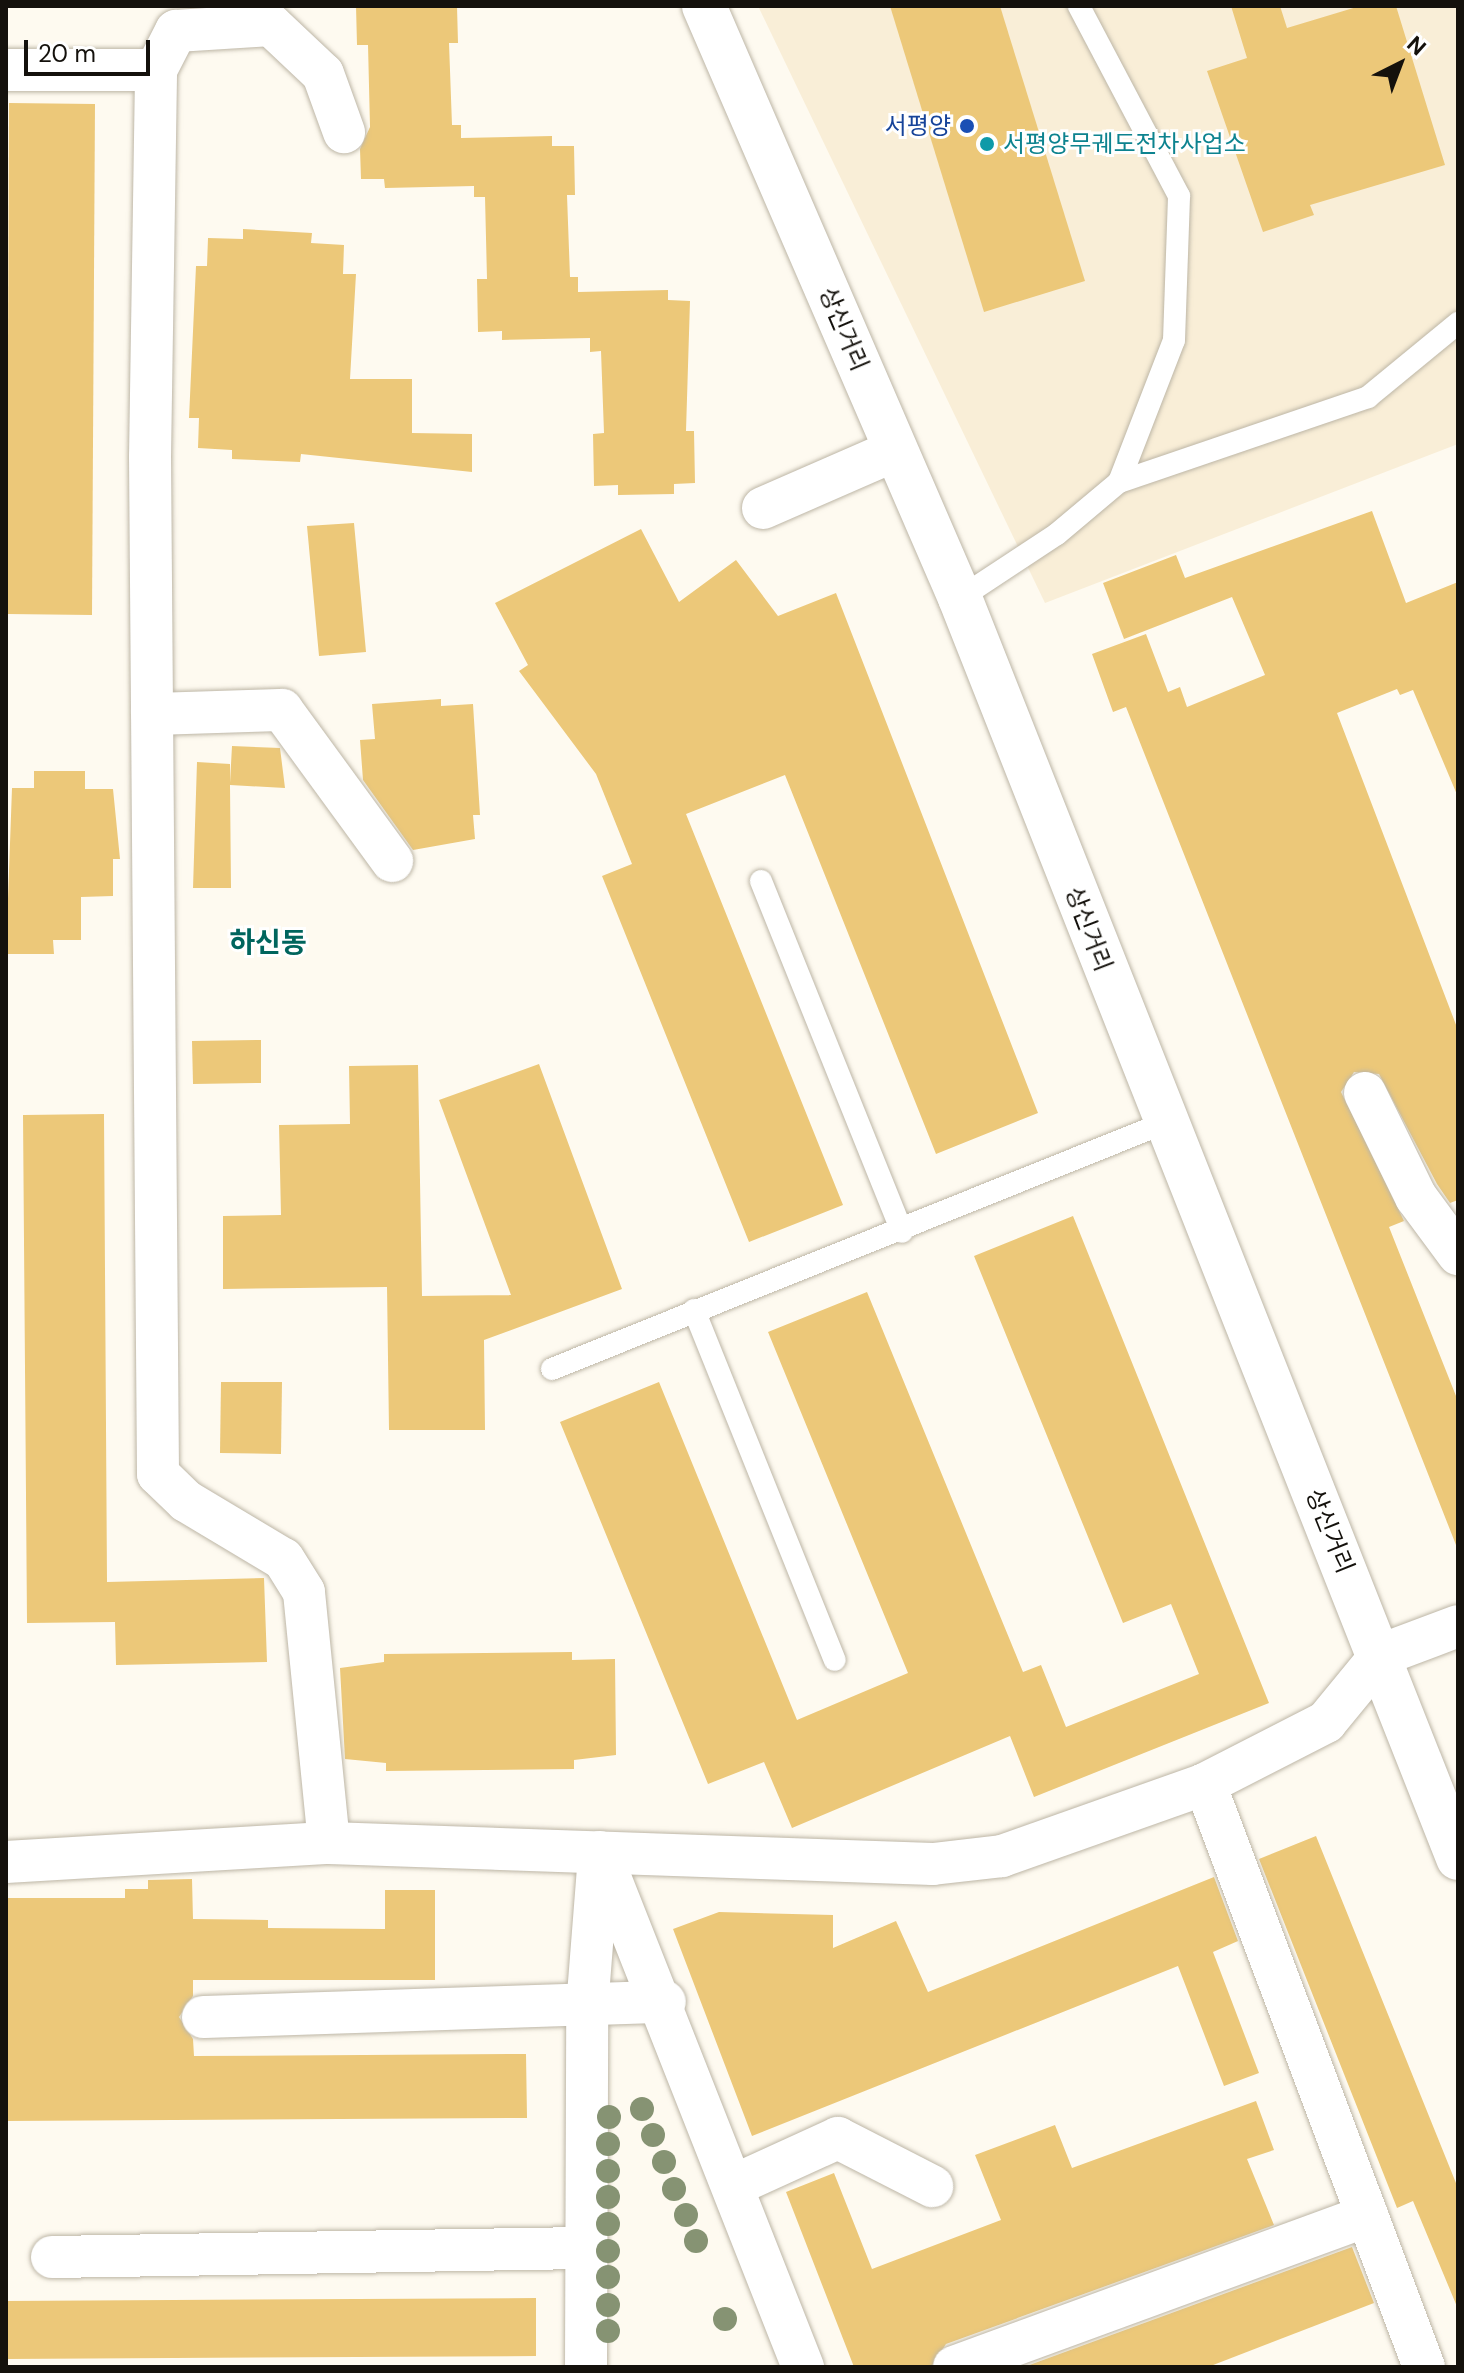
<!DOCTYPE html>
<meta charset="utf-8">
<style>
body{margin:0}
#map{position:relative;width:1464px;height:2373px;overflow:hidden;background:#fefaf0;font-family:"DM Sans","Noto Sans KR",sans-serif}
div>[style]{position:absolute}
[style*='--x']{left:calc(var(--x)*1px);top:calc(var(--y)*1px);width:calc(var(--w)*1px);rotate:calc(var(--a)*1deg)}
.built>*{inset:0;background:#f9eed7}
.building>*{inset:0;background:#ecc879}
.roads{filter:drop-shadow(0 0 2px #bdb6a6) drop-shadow(0 0 2px #bdb6a6)}
.lane>*{height:22px;margin:-11px;padding:0 11px;transform-origin:11px;border-radius:11px;background:#fff}
.street>*{height:42px;margin:-21px;padding:0 21px;transform-origin:21px;border-radius:21px;background:#fff}
.secondary>*{height:44px;margin:-22px;padding:0 22px;transform-origin:22px;border-radius:22px;background:#fff}
.trees>*{width:24px;height:24px;margin:-12px;border-radius:50%;background:#869373}
.dots>*{width:22px;height:22px;translate:-50% -50%;box-sizing:border-box;border:4px solid #fff;border-radius:50%}
span{translate:-50% -50%;white-space:nowrap;text-align:center;line-height:1.15;-webkit-text-stroke:6px #fff;paint-order:stroke}
.transit-label{font-size:24px;color:#164399}
.right{translate:-100% -50%;text-align:right}
.culture-label{font-size:24px;color:#0d838f}
.left{translate:0 -50%;text-align:left}
.street-label{font-size:24px;color:#14110c}
.quarter-label{font-size:28px;color:#00655d;font-weight:700}
.frame{position:absolute;inset:0;border:8px solid #14110c;pointer-events:none}
.north{position:absolute;left:1360px;top:24px;width:80px;height:80px;-webkit-text-stroke:6px #fff;paint-order:stroke;rotate:42deg;font-size:22px;font-weight:700;line-height:32px;text-align:center;color:#14110c}
.north::after{content:'';display:block;margin:auto;width:28px;height:36px;background:#14110c;clip-path:polygon(50% 0,100% 100%,50% 72%,0 100%)}
.scale{position:absolute;left:24px;top:40px;width:126px;height:36px;box-sizing:border-box;border:4px solid #14110c;border-top:0;padding-left:10px;font-size:24px;line-height:28px;white-space:nowrap;color:#14110c;-webkit-text-stroke:6px #fff;paint-order:stroke}
</style>
<div id="map">
<div class="built">
<i style="clip-path:polygon(758px 6px,1458px 6px,1458px 444px,1045px 603px)"></i>
</div>
<div class="building">
<i style="clip-path:polygon(356px 6px,457px 6px,458px 43px,449px 43px,452px 125px,461px 125px,461px 138px,552px 136px,552px 146px,574px 146px,575px 195px,567px 195px,570px 277px,578px 277px,578px 292px,668px 290px,668px 300px,690px 301px,686px 431px,694px 431px,695px 483px,674px 484px,674px 494px,618px 495px,618px 485px,594px 486px,593px 434px,604px 433px,601px 351px,590px 352px,590px 338px,502px 340px,502px 331px,478px 332px,477px 279px,487px 279px,485px 197px,474px 197px,474px 186px,385px 188px,384px 179px,361px 179px,360px 149px,370px 127px,368px 45px,357px 45px)"></i>
<i style="clip-path:polygon(890px 6px,1000px 6px,1085px 281px,984px 312px)"></i>
<i style="clip-path:polygon(1231px 6px,1280px 6px,1287px 28px,1360px 6px,1396px 6px,1445px 165px,1310px 205px,1314px 215px,1263px 232px,1207px 71px,1247px 58px)"></i>
<i style="clip-path:polygon(9px 103px,95px 104px,92px 615px,7px 614px)"></i>
<i style="clip-path:polygon(243px 229px,312px 233px,311px 243px,344px 245px,343px 274px,356px 274px,350px 379px,412px 379px,412px 433px,472px 434px,472px 472px,301px 454px,300px 462px,232px 459px,232px 450px,198px 448px,199px 418px,189px 418px,196px 266px,207px 266px,208px 238px,243px 239px)"></i>
<i style="clip-path:polygon(1372px 511px,1406px 603px,1458px 582px,1458px 797px,1413px 690px,1400px 695px,1397px 689px,1337px 713px,1458px 1030px,1458px 1200px,1450px 1203px,1437px 1184px,1379px 1074px,1354px 1072px,1341px 1092px,1404px 1221px,1389px 1227px,1458px 1401px,1456px 1545px,1126px 707px,1113px 712px,1092px 654px,1146px 634px,1168px 692px,1180px 687px,1187px 707px,1265px 675px,1232px 597px,1124px 639px,1103px 583px,1176px 555px,1185px 578px)"></i>
<i style="clip-path:polygon(354px 523px,366px 652px,319px 656px,307px 526px)"></i>
<i style="clip-path:polygon(641px 529px,679px 602px,736px 560px,778px 616px,836px 593px,1038px 1113px,936px 1154px,785px 775px,686px 814px,843px 1205px,749px 1242px,602px 876px,632px 864px,596px 774px,519px 671px,528px 665px,495px 603px)"></i>
<i style="clip-path:polygon(441px 699px,441px 706px,473px 704px,480px 815px,473px 815px,475px 839px,413px 850px,363px 780px,360px 740px,375px 739px,372px 704px)"></i>
<i style="clip-path:polygon(232px 746px,280px 748px,285px 788px,230px 785px,231px 888px,193px 888px,197px 762px,230px 764px,230px 783px)"></i>
<i style="clip-path:polygon(34px 771px,85px 771px,85px 789px,113px 789px,120px 859px,113px 859px,113px 896px,81px 897px,81px 940px,53px 940px,54px 954px,6px 954px,12px 788px,34px 788px)"></i>
<i style="clip-path:polygon(261px 1040px,261px 1083px,193px 1084px,192px 1041px)"></i>
<i style="clip-path:polygon(539px 1064px,622px 1289px,484px 1340px,485px 1430px,389px 1430px,387px 1287px,223px 1289px,223px 1216px,281px 1215px,279px 1125px,350px 1124px,349px 1066px,418px 1065px,422px 1296px,511px 1295px,439px 1100px)"></i>
<i style="clip-path:polygon(104px 1114px,107px 1582px,264px 1578px,267px 1662px,116px 1665px,115px 1622px,27px 1623px,23px 1115px)"></i>
<i style="clip-path:polygon(1073px 1216px,1269px 1703px,1034px 1797px,1010px 1736px,792px 1828px,764px 1762px,708px 1784px,560px 1422px,659px 1382px,797px 1720px,908px 1673px,768px 1332px,867px 1292px,1023px 1672px,1041px 1665px,1066px 1727px,1199px 1674px,1171px 1604px,1123px 1623px,974px 1256px)"></i>
<i style="clip-path:polygon(221px 1382px,282px 1382px,281px 1454px,220px 1453px)"></i>
<i style="clip-path:polygon(572px 1652px,572px 1660px,615px 1659px,616px 1755px,574px 1760px,574px 1769px,386px 1771px,386px 1763px,345px 1759px,340px 1668px,384px 1662px,384px 1654px)"></i>
<i style="clip-path:polygon(1316px 1836px,1458px 2188px,1458px 2309px,1413px 2201px,1397px 2208px,1259px 1859px)"></i>
<i style="clip-path:polygon(1214px 1877px,1238px 1941px,1213px 1952px,1259px 2073px,1224px 2086px,1178px 1966px,752px 2136px,673px 1929px,719px 1912px,833px 1915px,833px 1948px,896px 1921px,928px 1992px)"></i>
<i style="clip-path:polygon(192px 1879px,193px 1919px,268px 1920px,268px 1928px,385px 1929px,385px 1890px,435px 1890px,435px 1980px,193px 1980px,193px 1996px,179px 2017px,193px 2039px,194px 2056px,526px 2054px,527px 2118px,6px 2121px,6px 1898px,125px 1898px,125px 1889px,148px 1889px,148px 1880px)"></i>
<i style="clip-path:polygon(1256px 2101px,1274px 2150px,1247px 2159px,1274px 2225px,946px 2344px,931px 2367px,854px 2367px,786px 2192px,834px 2173px,872px 2269px,1001px 2220px,975px 2155px,1055px 2125px,1072px 2168px)"></i>
<i style="clip-path:polygon(1352px 2247px,1374px 2303px,1208px 2367px,1024px 2367px)"></i>
<i style="clip-path:polygon(536px 2298px,536px 2356px,6px 2359px,6px 2301px)"></i>
</div>
<div class="roads">
<div class="lane">
<i style="--x:1119;--y:482;--w:263;--a:-18.8"></i>
<i style="--x:1368;--y:397;--w:117;--a:-39.4"></i>
<i style="--x:960;--y:598;--w:116;--a:-33.4"></i>
<i style="--x:1057;--y:534;--w:81;--a:-40"></i>
<i style="--x:1119;--y:482;--w:152;--a:-68.8"></i>
<i style="--x:1174;--y:340;--w:144;--a:-88"></i>
<i style="--x:1179;--y:196;--w:215;--a:-117.8"></i>
<i style="--x:761;--y:881;--w:378;--a:68.1"></i>
<i style="--x:694;--y:1310;--w:377;--a:68.1"></i>
<i style="--x:552;--y:1369;--w:660;--a:-21.9"></i>
</div>
<div class="street">
<i style="--x:6;--y:70;--w:150;--a:0"></i>
<i style="--x:763;--y:508;--w:145;--a:-23.6"></i>
<i style="--x:152;--y:714;--w:130;--a:-1.8"></i>
<i style="--x:282;--y:710;--w:187;--a:53.9"></i>
<i style="--x:1365;--y:1093;--w:116;--a:63.9"></i>
<i style="--x:1416;--y:1197;--w:71;--a:53.6"></i>
<i style="--x:1205;--y:1784;--w:623;--a:69.41"></i>
<i style="--x:329;--y:1843;--w:252;--a:-95.7"></i>
<i style="--x:304;--y:1592;--w:39;--a:-122"></i>
<i style="--x:283;--y:1559;--w:113;--a:-149.1"></i>
<i style="--x:186;--y:1501;--w:39;--a:-136"></i>
<i style="--x:158;--y:1474;--w:1017;--a:-90.45"></i>
<i style="--x:150;--y:457;--w:387;--a:-89.1"></i>
<i style="--x:156;--y:70;--w:44;--a:-62.9"></i>
<i style="--x:176;--y:31;--w:95;--a:-3.6"></i>
<i style="--x:271;--y:25;--w:71;--a:43.3"></i>
<i style="--x:323;--y:74;--w:62;--a:70.1"></i>
<i style="--x:600;--y:1852;--w:554;--a:68.49"></i>
<i style="--x:6;--y:1862;--w:324;--a:-3.4"></i>
<i style="--x:329;--y:1843;--w:604;--a:1.99"></i>
<i style="--x:933;--y:1864;--w:69;--a:-6.6"></i>
<i style="--x:1002;--y:1856;--w:215;--a:-19.5"></i>
<i style="--x:1205;--y:1784;--w:136;--a:-27.1"></i>
<i style="--x:1326;--y:1722;--w:87;--a:-50.6"></i>
<i style="--x:1381;--y:1655;--w:82;--a:-20.6"></i>
<i style="--x:203;--y:2017;--w:462;--a:-1.9"></i>
<i style="--x:737;--y:2184;--w:111;--a:-24.5"></i>
<i style="--x:838;--y:2138;--w:106;--a:27.1"></i>
<i style="--x:52;--y:2257;--w:533;--a:-0.97"></i>
<i style="--x:586;--y:2367;--w:359;--a:-89.8"></i>
<i style="--x:587;--y:2008;--w:151;--a:-85.5"></i>
<i style="--x:954;--y:2367;--w:440;--a:-20.1"></i>
</div>
<div class="secondary">
<i style="--x:704;--y:6;--w:645;--a:66.61"></i>
<i style="--x:960;--y:598;--w:1355;--a:68.43"></i>
</div>
</div>
<div class="trees">
<i style="left:642px;top:2109px"></i>
<i style="left:609px;top:2117px"></i>
<i style="left:653px;top:2135px"></i>
<i style="left:608px;top:2144px"></i>
<i style="left:664px;top:2162px"></i>
<i style="left:608px;top:2171px"></i>
<i style="left:674px;top:2189px"></i>
<i style="left:608px;top:2197px"></i>
<i style="left:686px;top:2215px"></i>
<i style="left:608px;top:2224px"></i>
<i style="left:696px;top:2241px"></i>
<i style="left:608px;top:2251px"></i>
<i style="left:608px;top:2277px"></i>
<i style="left:608px;top:2305px"></i>
<i style="left:725px;top:2319px"></i>
<i style="left:608px;top:2331px"></i>
</div>
<div class="dots">
<i style="left:967px;top:126px;background:#1a4fb4"></i>
<i style="left:987px;top:144px;background:#0f9aa8"></i>
</div>
<div class="transit-label">
<span class="right" style="left:951px;top:126px">서평양</span>
</div>
<div class="culture-label">
<span class="left" style="left:1003px;top:144px">서평양무궤도전차사업소</span>
</div>
<div class="street-label">
<span style="left:844px;top:329px;rotate:67deg">상신거리</span>
<span style="left:1089px;top:929px;rotate:69deg">상신거리</span>
<span style="left:1330px;top:1531px;rotate:68deg">상신거리</span>
</div>
<div class="quarter-label">
<span style="left:268px;top:943px">하신동</span>
</div>
<div class="frame"></div>
<div class="north">N</div>
<div class="scale">20 m</div>
</div>
